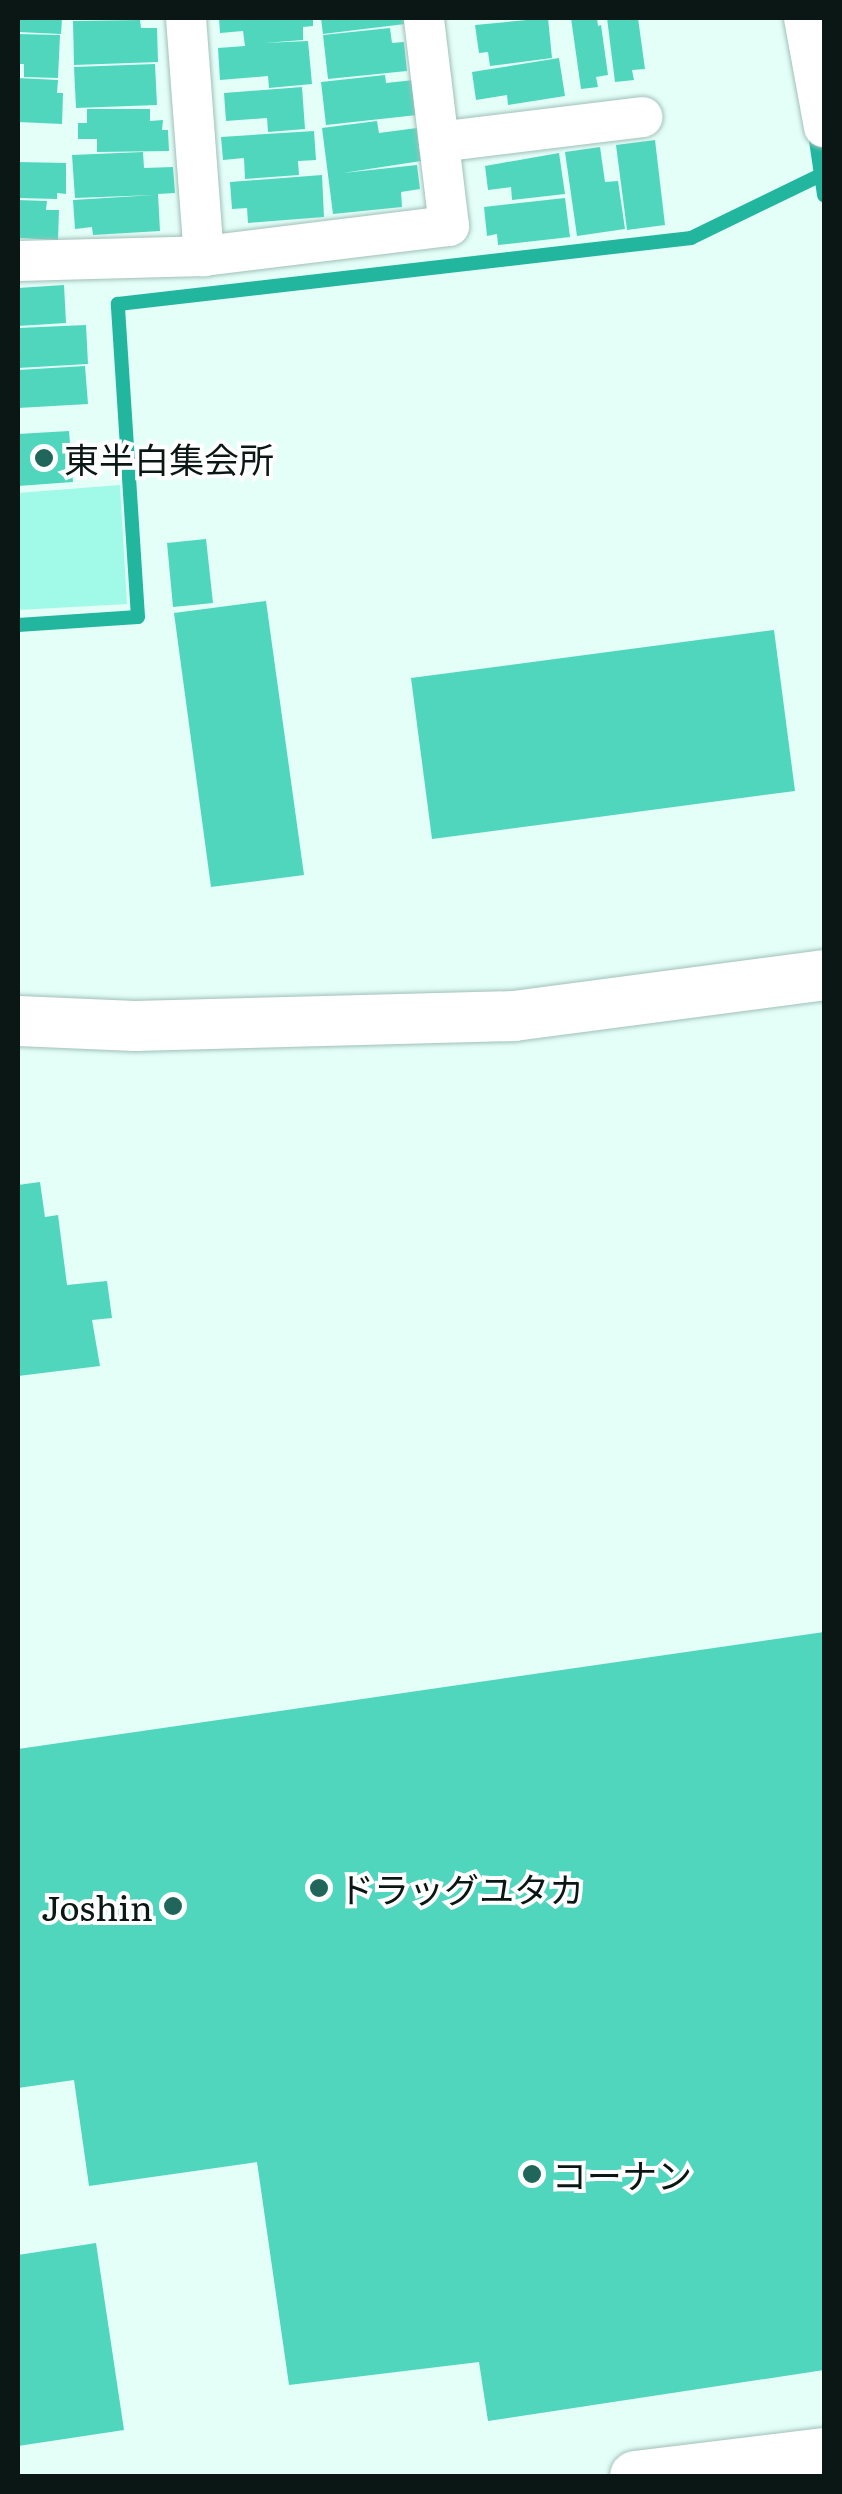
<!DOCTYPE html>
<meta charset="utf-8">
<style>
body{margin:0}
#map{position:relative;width:842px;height:2494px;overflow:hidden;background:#e4fef8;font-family:Literata,"Noto Sans JP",serif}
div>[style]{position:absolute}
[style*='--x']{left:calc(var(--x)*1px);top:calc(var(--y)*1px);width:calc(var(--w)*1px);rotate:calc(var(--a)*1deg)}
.green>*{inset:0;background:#a1fae7}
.stream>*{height:14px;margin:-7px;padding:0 7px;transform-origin:7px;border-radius:7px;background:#22b69f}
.building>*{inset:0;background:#51d6be}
.roads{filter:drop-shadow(0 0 2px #a0c0b8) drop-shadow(0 0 2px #a0c0b8)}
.minor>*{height:40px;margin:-20px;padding:0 20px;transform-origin:20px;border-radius:20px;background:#fff}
.tertiary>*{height:50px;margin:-25px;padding:0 25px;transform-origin:25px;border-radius:25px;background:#fff}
.dots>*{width:28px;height:28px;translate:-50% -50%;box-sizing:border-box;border:5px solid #fff;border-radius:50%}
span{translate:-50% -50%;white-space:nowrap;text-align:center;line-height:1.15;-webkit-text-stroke:8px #fff;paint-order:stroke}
.poi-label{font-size:35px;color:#0b1714}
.left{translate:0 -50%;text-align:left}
.right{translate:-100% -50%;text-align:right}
.frame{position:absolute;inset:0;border:20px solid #0b1714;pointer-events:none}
</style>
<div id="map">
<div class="green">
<i style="clip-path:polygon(120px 485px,127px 604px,18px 610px,18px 493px)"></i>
</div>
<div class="stream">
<i style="--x:814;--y:127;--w:69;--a:81.6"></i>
<i style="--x:18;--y:625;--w:120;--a:-3.8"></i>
<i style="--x:138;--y:617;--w:314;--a:-93.7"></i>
<i style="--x:118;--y:304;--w:577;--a:-6.57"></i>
<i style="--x:691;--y:238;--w:144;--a:-25.9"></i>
</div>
<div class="building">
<i style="clip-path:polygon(18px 18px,62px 18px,61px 34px,18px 32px)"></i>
<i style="clip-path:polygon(219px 18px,313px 18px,313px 26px,303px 27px,303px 40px,264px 43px,308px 41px,312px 84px,269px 88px,268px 76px,220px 80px,218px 48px,245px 46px,243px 31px,220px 33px)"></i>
<i style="clip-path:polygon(321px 18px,405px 18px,405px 24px,323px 34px)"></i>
<i style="clip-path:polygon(548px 18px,552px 58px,490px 66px,488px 52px,479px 53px,475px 25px)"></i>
<i style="clip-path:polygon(571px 18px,597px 18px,598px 26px,601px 25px,608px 75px,596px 77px,598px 87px,581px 89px)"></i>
<i style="clip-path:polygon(607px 18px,638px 18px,645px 69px,632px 70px,634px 80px,615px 82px)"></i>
<i style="clip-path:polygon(140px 20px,141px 28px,157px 28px,158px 62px,74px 65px,73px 21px)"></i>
<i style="clip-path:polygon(390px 28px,392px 43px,404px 42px,407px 71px,328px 79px,323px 35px)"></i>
<i style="clip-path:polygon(18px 34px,60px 35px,58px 78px,24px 77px,24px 64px,18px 64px)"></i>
<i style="clip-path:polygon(559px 58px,565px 96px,508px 105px,507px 95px,476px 100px,472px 72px)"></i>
<i style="clip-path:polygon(155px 64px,157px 105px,76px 108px,74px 67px)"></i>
<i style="clip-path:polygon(385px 75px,386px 83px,414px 80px,417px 115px,326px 125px,321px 82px)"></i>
<i style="clip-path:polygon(18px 78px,58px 80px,57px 93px,63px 93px,62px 124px,18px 122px)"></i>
<i style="clip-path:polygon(302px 87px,305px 129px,268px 132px,267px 118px,226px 121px,224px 93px)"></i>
<i style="clip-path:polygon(87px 109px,150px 109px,150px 121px,163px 120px,162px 130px,168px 130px,169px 151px,97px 152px,97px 139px,78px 139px,78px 123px,87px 123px)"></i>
<i style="clip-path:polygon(377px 121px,379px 133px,417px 128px,421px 161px,343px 173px,417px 165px,420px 189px,401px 192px,402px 207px,333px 214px,322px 128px)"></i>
<i style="clip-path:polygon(314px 131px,316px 160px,298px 161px,299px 175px,245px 179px,244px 158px,223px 160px,221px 137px)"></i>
<i style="clip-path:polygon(655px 140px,665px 225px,627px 230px,616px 145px)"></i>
<i style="clip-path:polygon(600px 147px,605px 182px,618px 181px,625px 229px,577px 236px,565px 152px)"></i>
<i style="clip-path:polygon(143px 152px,144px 168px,173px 167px,175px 193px,158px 194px,160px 231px,93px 235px,92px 227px,75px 229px,73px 200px,154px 195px,75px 198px,72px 155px)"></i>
<i style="clip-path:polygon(559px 153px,565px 194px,512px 200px,511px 187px,488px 190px,485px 166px)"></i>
<i style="clip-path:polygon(18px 162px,66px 163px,66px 194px,57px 193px,57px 199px,18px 198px)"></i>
<i style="clip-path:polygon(322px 175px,324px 217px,248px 223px,247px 208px,232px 209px,230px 182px)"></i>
<i style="clip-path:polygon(565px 198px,570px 237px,498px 245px,497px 234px,487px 236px,484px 207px)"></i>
<i style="clip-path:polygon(18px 200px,47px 201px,46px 210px,59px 210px,58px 240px,18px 238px)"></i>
<i style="clip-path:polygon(64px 285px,66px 323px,18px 326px,18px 288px)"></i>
<i style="clip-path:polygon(86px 325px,88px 364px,18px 368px,18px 328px)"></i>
<i style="clip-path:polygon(85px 366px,88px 404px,18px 408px,18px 370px)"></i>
<i style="clip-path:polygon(69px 431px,73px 482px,18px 486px,18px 434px)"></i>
<i style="clip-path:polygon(206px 539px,213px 603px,173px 607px,167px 543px)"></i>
<i style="clip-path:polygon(266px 601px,304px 875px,211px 887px,174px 613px)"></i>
<i style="clip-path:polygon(774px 630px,795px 791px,432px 839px,411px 678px)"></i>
<i style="clip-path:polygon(40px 1182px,45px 1217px,58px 1215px,67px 1285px,107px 1281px,112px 1318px,92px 1320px,100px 1366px,18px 1376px,18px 1185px)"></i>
<i style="clip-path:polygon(824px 1632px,824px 2370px,488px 2421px,479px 2362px,289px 2385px,257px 2162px,89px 2186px,74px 2080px,18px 2088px,18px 1749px)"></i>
<i style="clip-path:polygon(96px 2243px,124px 2430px,18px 2446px,18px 2255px)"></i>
</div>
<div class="roads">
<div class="minor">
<i style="--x:186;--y:18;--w:239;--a:85.7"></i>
<i style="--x:804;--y:18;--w:111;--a:79.6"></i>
<i style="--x:439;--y:142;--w:205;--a:-7"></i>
<i style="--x:18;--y:261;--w:186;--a:-1.5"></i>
<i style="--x:204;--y:256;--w:247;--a:-7"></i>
<i style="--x:449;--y:226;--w:209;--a:-96.9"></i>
</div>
<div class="tertiary">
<i style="--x:18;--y:1021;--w:117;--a:2.4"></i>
<i style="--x:135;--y:1026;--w:379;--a:-1.5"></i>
<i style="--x:514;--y:1016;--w:313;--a:-7.5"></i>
<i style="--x:635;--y:2476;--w:190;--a:-6.9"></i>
</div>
</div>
<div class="dots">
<i style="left:44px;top:458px;background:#20665a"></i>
<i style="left:319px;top:1888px;background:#20665a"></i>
<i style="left:173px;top:1906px;background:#20665a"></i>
<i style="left:532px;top:2174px;background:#20665a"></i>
</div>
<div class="poi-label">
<span class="left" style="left:64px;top:458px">東半白集会所</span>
<span class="left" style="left:339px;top:1888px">ドラッグユタカ</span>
<span class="right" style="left:153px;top:1906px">Joshin</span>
<span class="left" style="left:552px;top:2174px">コーナン</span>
</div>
<div class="frame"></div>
</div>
